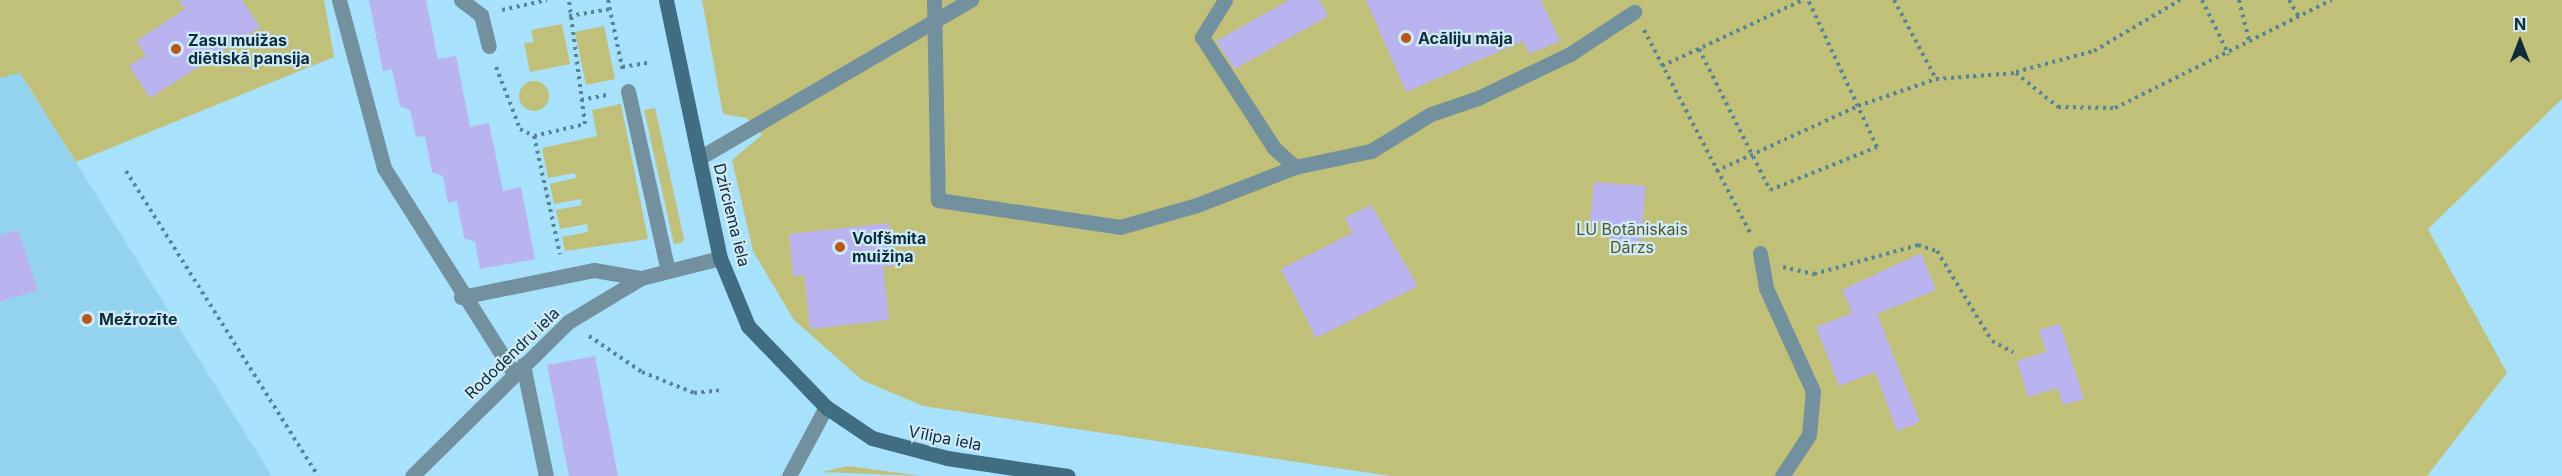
<!DOCTYPE html>
<meta charset="utf-8">
<style>
body{margin:0}
#map{position:relative;width:2562px;height:476px;overflow:hidden;background:#a8e1fc;font-family:Inter,sans-serif}
div>[style]{position:absolute}
[style*='--x']{left:calc(var(--x)*1px);top:calc(var(--y)*1px);width:calc(var(--w)*1px);rotate:calc(var(--a)*1deg)}
.built>*{inset:0;background:#94d3f0}
.green>*{inset:0;background:#c0c078}
.round{border-radius:50%}
.building>*{inset:0;background:#b9b3ef}
.path>*{height:4px;margin-top:-2px;transform-origin:0;background:repeating-linear-gradient(90deg,#588498 0 3px,transparent 0 7.5px)}
.lane>*{height:15px;margin:-7.5px;padding:0 7.5px;transform-origin:7.5px;border-radius:7.5px;background:#73909e}
.street>*{height:15px;margin:-7.5px;padding:0 7.5px;transform-origin:7.5px;border-radius:7.5px;background:#73909e}
.secondary>*{height:15px;margin:-7.5px;padding:0 7.5px;transform-origin:7.5px;border-radius:7.5px;background:#406d81}
.dots>*{width:16px;height:16px;translate:-50% -50%;box-sizing:border-box;border:3px solid #ceeaf7;border-radius:50%}
span{translate:-50% -50%;white-space:nowrap;text-align:center;line-height:1.15;-webkit-text-stroke:4.5px #ceeaf7;paint-order:stroke}
.poi-label{font-size:16px;color:#0d2d3a;font-weight:700}
.left{translate:0 -50%;text-align:left}
.street-label{font-size:16px;color:#0d2d3a}
.park-label{font-size:16px;color:#575627}
.north{position:absolute;left:2490px;top:12px;width:60px;height:60px;-webkit-text-stroke:4px #ceeaf7;paint-order:stroke;rotate:0deg;font-size:16px;font-weight:700;line-height:24px;text-align:center;color:#0d2d3a}
.north::after{content:'';display:block;margin:auto;width:21px;height:27px;background:#0d2d3a;clip-path:polygon(50% 0,100% 100%,50% 72%,0 100%)}
</style>
<div id="map">
<div class="built">
<i style="clip-path:polygon(8px 72px,20px 73px,272px 476px,0 476px,0 78px)"></i>
</div>
<div class="green">
<i style="clip-path:polygon(0 0,324px 0,334px 57px,76px 162px,20px 73px,0 78px)"></i>
<i style="clip-path:polygon(702px 0,2562px 0,2562px 99px,2428px 229px,2507px 373px,2427px 476px,1390px 476px,923px 406px,862px 380px,794px 320px,753px 251px,732px 160px,762px 135px,747px 118px,723px 114px)"></i>
<i style="clip-path:polygon(562px 24px,570px 64px,530px 72px,524px 43px,534px 42px,531px 30px)"></i>
<i style="clip-path:polygon(604px 26px,615px 79px,586px 85px,575px 32px)"></i>
<i class="round" style="left:519px;top:81px;width:30px;height:30px"></i>
<i style="clip-path:polygon(621px 104px,648px 239px,565px 251px,562px 237px,588px 232px,587px 224px,560px 229px,556px 210px,582px 205px,581px 199px,554px 204px,550px 184px,576px 178px,575px 173px,548px 178px,542px 148px,597px 136px,592px 110px)"></i>
<i style="clip-path:polygon(655px 108px,684px 239px,681px 243px,674px 244px,644px 110px)"></i>
<i style="clip-path:polygon(848px 466px,915px 475px,920px 476px,822px 472px)"></i>
</div>
<div class="building">
<i style="clip-path:polygon(179px 0,242px 0,260px 27px,150px 98px,129px 66px,146px 55px,136px 41px,185px 9px)"></i>
<i style="clip-path:polygon(369px 0,426px 0,438px 59px,456px 56px,470px 127px,489px 123px,503px 191px,521px 187px,535px 259px,480px 269px,475px 242px,464px 238px,457px 201px,448px 203px,443px 176px,432px 172px,425px 136px,416px 137px,410px 110px,400px 106px,392px 69px,383px 71px)"></i>
<i style="clip-path:polygon(1289px 0,1319px 0,1328px 16px,1235px 69px,1216px 41px)"></i>
<i style="clip-path:polygon(1366px 0,1541px 0,1560px 41px,1529px 54px,1523px 41px,1406px 92px)"></i>
<i style="clip-path:polygon(1594px 182px,1646px 186px,1640px 244px,1611px 242px,1612px 224px,1590px 221px)"></i>
<i style="clip-path:polygon(1371px 205px,1418px 286px,1316px 338px,1281px 269px,1352px 233px,1345px 218px)"></i>
<i style="clip-path:polygon(889px 223px,893px 266px,883px 267px,889px 320px,810px 329px,804px 275px,793px 276px,789px 234px)"></i>
<i style="clip-path:polygon(18px 229px,38px 290px,0 302px,0 236px)"></i>
<i style="clip-path:polygon(1921px 253px,1936px 290px,1877px 314px,1920px 422px,1897px 431px,1875px 372px,1839px 386px,1816px 327px,1852px 313px,1842px 290px)"></i>
<i style="clip-path:polygon(2060px 324px,2084px 399px,2063px 405px,2057px 388px,2028px 397px,2017px 361px,2046px 352px,2039px 330px)"></i>
<i style="clip-path:polygon(595px 356px,618px 476px,569px 476px,547px 365px)"></i>
</div>
<div class="path">
<i style="--x:608;--y:0;--w:74;--a:78.2"></i>
<i style="--x:1894;--y:0;--w:89;--a:62"></i>
<i style="--x:2202;--y:0;--w:61;--a:63.9"></i>
<i style="--x:2239;--y:0;--w:45;--a:76"></i>
<i style="--x:2289;--y:0;--w:22;--a:60"></i>
<i style="--x:502;--y:10;--w:46;--a:-12.5"></i>
<i style="--x:569;--y:16;--w:42;--a:-9.7"></i>
<i style="--x:1644;--y:30;--w:229;--a:62.4"></i>
<i style="--x:1699;--y:49;--w:158;--a:63.3"></i>
<i style="--x:1770;--y:190;--w:115;--a:-21.9"></i>
<i style="--x:1877;--y:147;--w:162;--a:-115.1"></i>
<i style="--x:1662;--y:66;--w:156;--a:-25.1"></i>
<i style="--x:496;--y:67;--w:66;--a:68.8"></i>
<i style="--x:520;--y:129;--w:16;--a:27"></i>
<i style="--x:534;--y:136;--w:121;--a:77.6"></i>
<i style="--x:622;--y:67;--w:30;--a:-9"></i>
<i style="--x:2016;--y:72;--w:81;--a:-15.1"></i>
<i style="--x:2094;--y:51;--w:100;--a:-30.7"></i>
<i style="--x:581;--y:100;--w:26;--a:-11"></i>
<i style="--x:534;--y:136;--w:52;--a:-13.2"></i>
<i style="--x:585;--y:124;--w:125;--a:-97.4"></i>
<i style="--x:126;--y:171;--w:360;--a:57.8"></i>
<i style="--x:1716;--y:171;--w:156;--a:-24.6"></i>
<i style="--x:1858;--y:106;--w:83;--a:-19.1"></i>
<i style="--x:1936;--y:79;--w:80;--a:-4.3"></i>
<i style="--x:2016;--y:73;--w:54;--a:39"></i>
<i style="--x:2058;--y:107;--w:57;--a:1"></i>
<i style="--x:2115;--y:108;--w:242;--a:-26.5"></i>
<i style="--x:1783;--y:267;--w:32;--a:13"></i>
<i style="--x:1814;--y:274;--w:108;--a:-15.6"></i>
<i style="--x:1918;--y:245;--w:20;--a:18"></i>
<i style="--x:1937;--y:251;--w:105;--a:58.6"></i>
<i style="--x:1992;--y:341;--w:24;--a:28"></i>
<i style="--x:589;--y:336;--w:64;--a:34.2"></i>
<i style="--x:642;--y:372;--w:56;--a:22"></i>
<i style="--x:694;--y:393;--w:30;--a:-6"></i>
</div>
<div class="lane">
<i style="--x:934;--y:0;--w:200;--a:88.9"></i>
<i style="--x:938;--y:200;--w:184;--a:8.4"></i>
<i style="--x:1120;--y:227;--w:80;--a:-15.9"></i>
<i style="--x:1197;--y:205;--w:105;--a:-21.2"></i>
<i style="--x:1225;--y:0;--w:44;--a:121.9"></i>
<i style="--x:1202;--y:37;--w:132;--a:57"></i>
<i style="--x:1274;--y:148;--w:28;--a:42"></i>
<i style="--x:1295;--y:167;--w:78;--a:-11.9"></i>
<i style="--x:1371;--y:151;--w:70;--a:-31.7"></i>
<i style="--x:1431;--y:114;--w:50;--a:-18.8"></i>
<i style="--x:1478;--y:98;--w:102;--a:-25.6"></i>
<i style="--x:1570;--y:54;--w:77;--a:-33.3"></i>
<i style="--x:628;--y:91;--w:184;--a:77.5"></i>
<i style="--x:699;--y:158;--w:315;--a:-30.2"></i>
<i style="--x:1760;--y:253;--w:36;--a:80"></i>
<i style="--x:1766;--y:288;--w:113;--a:65.5"></i>
<i style="--x:1813;--y:391;--w:44;--a:95.2"></i>
<i style="--x:1809;--y:435;--w:49;--a:123.4"></i>
</div>
<div class="street">
<i style="--x:339;--y:0;--w:174;--a:75"></i>
<i style="--x:384;--y:168;--w:244;--a:57.7"></i>
<i style="--x:461;--y:0;--w:25;--a:37"></i>
<i style="--x:481;--y:15;--w:32;--a:76"></i>
<i style="--x:461;--y:297;--w:136;--a:-11.5"></i>
<i style="--x:594;--y:270;--w:48;--a:9.7"></i>
<i style="--x:523;--y:365;--w:113;--a:78.3"></i>
<i style="--x:412;--y:476;--w:219;--a:-44.6"></i>
<i style="--x:568;--y:322;--w:85;--a:-31.1"></i>
<i style="--x:641;--y:278;--w:81;--a:-14.2"></i>
<i style="--x:789;--y:476;--w:78;--a:-61.8"></i>
</div>
<div class="secondary">
<i style="--x:666;--y:0;--w:264;--a:78.2"></i>
<i style="--x:720;--y:258;--w:74;--a:67.6"></i>
<i style="--x:748;--y:326;--w:112;--a:46.1"></i>
<i style="--x:826;--y:407;--w:55;--a:34"></i>
<i style="--x:872;--y:438;--w:78;--a:14.9"></i>
<i style="--x:947;--y:458;--w:122;--a:8.5"></i>
</div>
<div class="dots">
<i style="left:1406px;top:38px;background:#b95816"></i>
<i style="left:176px;top:49px;background:#b95816"></i>
<i style="left:840px;top:247px;background:#b95816"></i>
<i style="left:87px;top:319px;background:#b95816"></i>
</div>
<div class="poi-label">
<span class="left" style="left:1418px;top:38px">Acāliju māja</span>
<span class="left" style="left:188px;top:49px">Zasu muižas<br>diētiskā pansija</span>
<span class="left" style="left:852px;top:247px">Volfšmita<br>muižiņa</span>
<span class="left" style="left:99px;top:319px">Mežrozīte</span>
</div>
<div class="street-label">
<span style="left:732px;top:215px;rotate:76deg">Dzirciema iela</span>
<span style="left:512px;top:353px;rotate:-44deg">Rododendru iela</span>
<span style="left:945px;top:438px;rotate:11deg">Vīlipa iela</span>
</div>
<div class="park-label">
<span style="left:1632px;top:238px">LU Botāniskais<br>Dārzs</span>
</div>
<div class="north">N</div>
</div>
